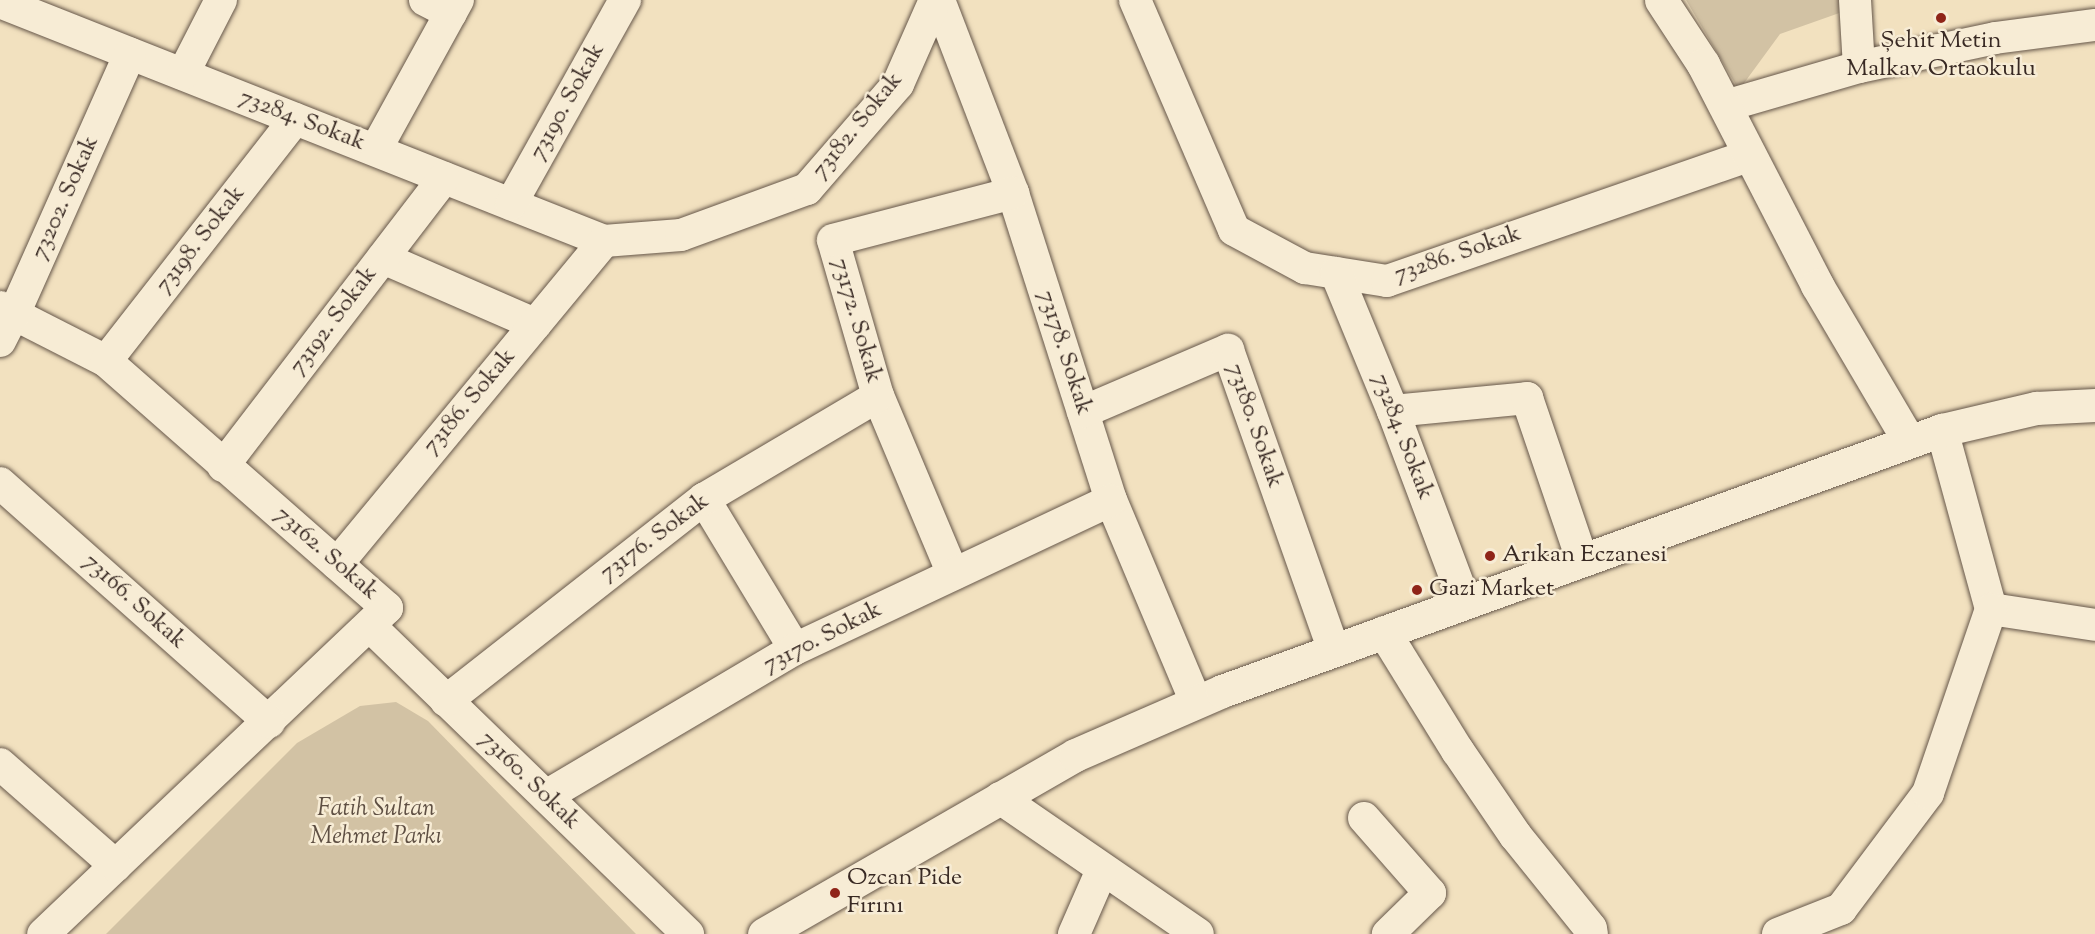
<!DOCTYPE html>
<meta charset="utf-8">
<style>
body{margin:0}
#map{position:relative;width:2095px;height:934px;overflow:hidden;background:#f2e1bf;font-family:"Sorts Mill Goudy",serif}
div>[style]{position:absolute}
[style*='--x']{left:calc(var(--x)*1px);top:calc(var(--y)*1px);width:calc(var(--w)*1px);rotate:calc(var(--a)*1deg)}
.green>*{inset:0;background:#d2c2a4}
.roads{filter:drop-shadow(0 0 2px #66574a) drop-shadow(0 0 2px #66574a)}
.street>*{height:32px;margin:-16px;padding:0 16px;transform-origin:16px;border-radius:16px;background:#f7ecd5}
.secondary>*{height:33px;margin:-16.5px;padding:0 16.5px;transform-origin:16.5px;border-radius:16.5px;background:#f7ecd5}
.dots>*{width:16px;height:16px;translate:-50% -50%;box-sizing:border-box;border:3px solid #f7ecd5;border-radius:50%}
span{translate:-50% -50%;white-space:nowrap;text-align:center;line-height:1.15;-webkit-text-stroke:5px #f7ecd5;paint-order:stroke}
.poi-label{font-size:24px;color:#382923}
.left{translate:0 -50%;text-align:left}
.street-label{font-size:24px;color:#382923}
.park-label{font-size:24px;color:#5e4f43;font-style:italic}
</style>
<div id="map">
<div class="green">
<i style="clip-path:polygon(1686px 0,1844px 0,1845px 11px,1780px 34px,1739px 90px)"></i>
<i style="clip-path:polygon(396px 702px,428px 721px,636px 934px,106px 934px,297px 743px,360px 706px)"></i>
</div>
<div class="roads">
<div class="street">
<i style="--x:425;--y:0;--w:29;--a:27"></i>
<i style="--x:939;--y:0;--w:207;--a:69"></i>
<i style="--x:1013;--y:193;--w:322;--a:72.3"></i>
<i style="--x:1111;--y:500;--w:219;--a:67.2"></i>
<i style="--x:1135;--y:0;--w:250;--a:66.7"></i>
<i style="--x:1234;--y:230;--w:81;--a:28.2"></i>
<i style="--x:1305;--y:268;--w:83;--a:9"></i>
<i style="--x:1387;--y:281;--w:384;--a:-19.1"></i>
<i style="--x:1855;--y:0;--w:67;--a:86.6"></i>
<i style="--x:0;--y:2;--w:650;--a:21.59"></i>
<i style="--x:604;--y:241;--w:77;--a:-4.5"></i>
<i style="--x:681;--y:235;--w:134;--a:-20.1"></i>
<i style="--x:807;--y:189;--w:139;--a:-49.1"></i>
<i style="--x:898;--y:84;--w:92;--a:-66.2"></i>
<i style="--x:183;--y:74;--w:83;--a:-62.8"></i>
<i style="--x:1725;--y:106;--w:140;--a:-16.2"></i>
<i style="--x:1859;--y:67;--w:139;--a:-12"></i>
<i style="--x:1995;--y:38;--w:101;--a:-7.4"></i>
<i style="--x:376;--y:149;--w:170;--a:-61.2"></i>
<i style="--x:511;--y:204;--w:234;--a:-60.8"></i>
<i style="--x:383;--y:258;--w:166;--a:23.5"></i>
<i style="--x:1336;--y:273;--w:149;--a:67.6"></i>
<i style="--x:1393;--y:411;--w:205;--a:69.4"></i>
<i style="--x:0;--y:307;--w:119;--a:27"></i>
<i style="--x:106;--y:361;--w:374;--a:41.3"></i>
<i style="--x:387;--y:608;--w:474;--a:136.5"></i>
<i style="--x:0;--y:341;--w:30;--a:-63"></i>
<i style="--x:14;--y:314;--w:285;--a:-66"></i>
<i style="--x:106;--y:361;--w:307;--a:-52"></i>
<i style="--x:1393;--y:411;--w:135;--a:-5.5"></i>
<i style="--x:1527;--y:398;--w:171;--a:71.2"></i>
<i style="--x:1083;--y:412;--w:158;--a:-23.2"></i>
<i style="--x:1228;--y:350;--w:319;--a:70.6"></i>
<i style="--x:1942;--y:430;--w:186;--a:74.7"></i>
<i style="--x:1991;--y:609;--w:105;--a:8.7"></i>
<i style="--x:223;--y:466;--w:363;--a:-52.5"></i>
<i style="--x:0;--y:483;--w:360;--a:41.6"></i>
<i style="--x:704;--y:499;--w:175;--a:58.8"></i>
<i style="--x:337;--y:564;--w:419;--a:-50.4"></i>
<i style="--x:953;--y:574;--w:193;--a:-112.8"></i>
<i style="--x:878;--y:396;--w:162;--a:-106.1"></i>
<i style="--x:833;--y:240;--w:186;--a:-14.6"></i>
<i style="--x:370;--y:626;--w:443;--a:44.1"></i>
<i style="--x:446;--y:701;--w:328;--a:-38.1"></i>
<i style="--x:704;--y:499;--w:202;--a:-30.6"></i>
<i style="--x:0;--y:764;--w:154;--a:41.3"></i>
<i style="--x:546;--y:796;--w:289;--a:-30.6"></i>
<i style="--x:795;--y:649;--w:349;--a:-25.2"></i>
<i style="--x:1000;--y:798;--w:240;--a:34.5"></i>
<i style="--x:1364;--y:818;--w:100;--a:48.7"></i>
<i style="--x:1430;--y:893;--w:59;--a:135.7"></i>
<i style="--x:1074;--y:934;--w:70;--a:-66.4"></i>
<i style="--x:1778;--y:934;--w:68;--a:-21.6"></i>
<i style="--x:1841;--y:909;--w:145;--a:-53.1"></i>
<i style="--x:1928;--y:793;--w:194;--a:-71.1"></i>
</div>
<div class="secondary">
<i style="--x:1661;--y:0;--w:77;--a:56.7"></i>
<i style="--x:1703;--y:64;--w:249;--a:62.7"></i>
<i style="--x:1817;--y:285;--w:181;--a:59.5"></i>
<i style="--x:1384;--y:632;--w:139;--a:58.3"></i>
<i style="--x:1457;--y:750;--w:103;--a:55.7"></i>
<i style="--x:1515;--y:835;--w:119;--a:51.1"></i>
<i style="--x:1590;--y:928;--w:6;--a:81"></i>
<i style="--x:764;--y:934;--w:359;--a:-29.9"></i>
<i style="--x:1075;--y:755;--w:160;--a:-23.5"></i>
<i style="--x:1222;--y:691;--w:766;--a:-19.93"></i>
<i style="--x:1942;--y:430;--w:97;--a:-13.2"></i>
<i style="--x:2036;--y:408;--w:59;--a:-2.9"></i>
</div>
</div>
<div class="dots">
<i style="left:1941px;top:18px;background:#8f2418"></i>
<i style="left:1490px;top:556px;background:#8f2418"></i>
<i style="left:1417px;top:590px;background:#8f2418"></i>
<i style="left:835px;top:893px;background:#8f2418"></i>
</div>
<div class="poi-label">
<span style="left:1941px;top:56px">Şehit Metin<br>Malkav Ortaokulu</span>
<span class="left" style="left:1502px;top:556px">Arıkan Eczanesi</span>
<span class="left" style="left:1429px;top:590px">Gazi Market</span>
<span class="left" style="left:847px;top:893px">Ozcan Pide<br>Fırını</span>
</div>
<div class="street-label">
<span style="left:568px;top:102px;rotate:-61deg">73190. Sokak</span>
<span style="left:302px;top:121px;rotate:21deg">73284. Sokak</span>
<span style="left:858px;top:126px;rotate:-51deg">73182. Sokak</span>
<span style="left:66px;top:198px;rotate:-66deg">73202. Sokak</span>
<span style="left:201px;top:240px;rotate:-52deg">73198. Sokak</span>
<span style="left:1458px;top:255px;rotate:-19deg">73286. Sokak</span>
<span style="left:334px;top:321px;rotate:-53deg">73192. Sokak</span>
<span style="left:856px;top:321px;rotate:74deg">73172. Sokak</span>
<span style="left:1064px;top:353px;rotate:72deg">73178. Sokak</span>
<span style="left:470px;top:402px;rotate:-50deg">73186. Sokak</span>
<span style="left:1254px;top:426px;rotate:71deg">73180. Sokak</span>
<span style="left:1402px;top:437px;rotate:69deg">73284. Sokak</span>
<span style="left:655px;top:538px;rotate:-37deg">73176. Sokak</span>
<span style="left:326px;top:554px;rotate:41deg">73162. Sokak</span>
<span style="left:134px;top:602px;rotate:42deg">73166. Sokak</span>
<span style="left:823px;top:638px;rotate:-27deg">73170. Sokak</span>
<span style="left:529px;top:781px;rotate:44deg">73160. Sokak</span>
</div>
<div class="park-label">
<span style="left:376px;top:824px">Fatih Sultan<br>Mehmet Parkı</span>
</div>
</div>
